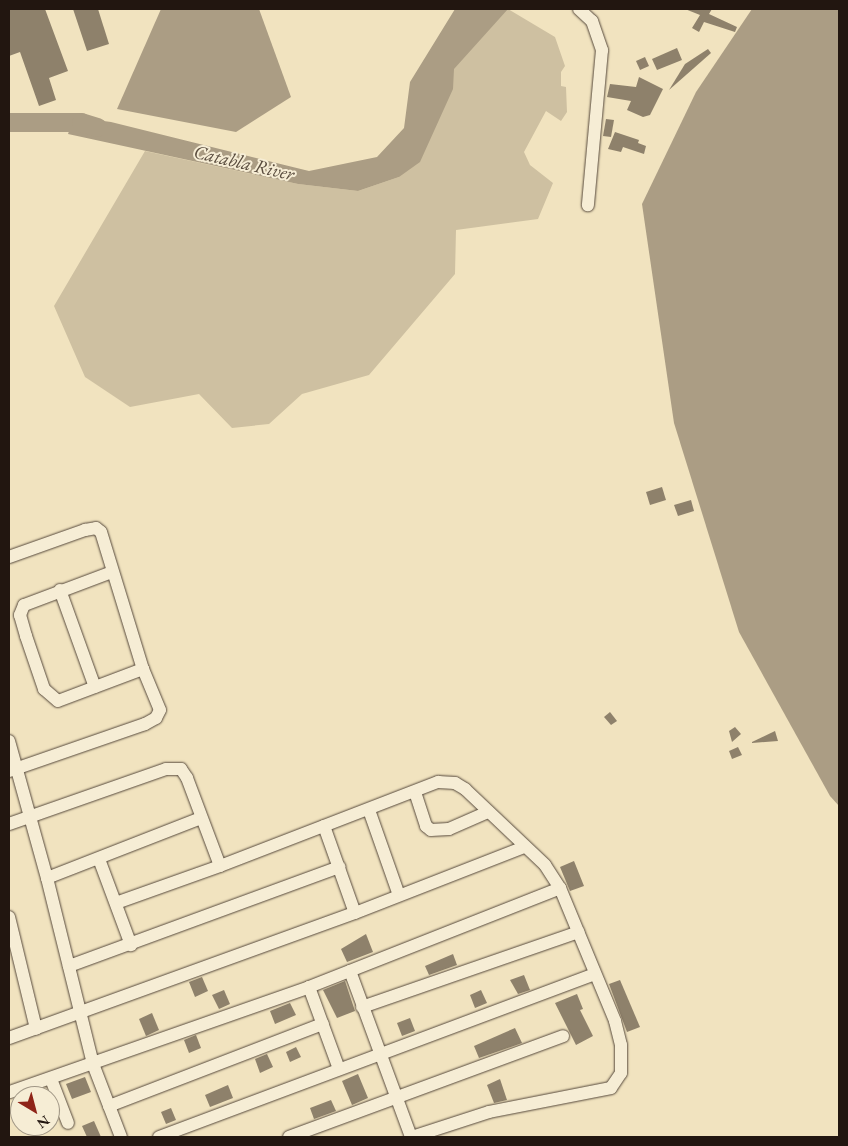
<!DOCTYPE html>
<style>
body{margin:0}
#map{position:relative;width:848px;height:1146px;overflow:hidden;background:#f1e3bf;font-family:"EB Garamond",serif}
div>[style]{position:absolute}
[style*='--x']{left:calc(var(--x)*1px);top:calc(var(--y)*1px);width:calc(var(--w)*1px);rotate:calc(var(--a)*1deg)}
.green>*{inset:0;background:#cec0a1}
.water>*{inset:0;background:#ab9d84}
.river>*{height:19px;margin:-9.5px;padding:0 9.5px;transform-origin:9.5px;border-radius:9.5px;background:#ab9d84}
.building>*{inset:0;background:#8e816b}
.roads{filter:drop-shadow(0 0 1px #56493c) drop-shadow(0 0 1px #56493c)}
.minor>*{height:12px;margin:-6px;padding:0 6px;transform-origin:6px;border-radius:6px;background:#f6edd5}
span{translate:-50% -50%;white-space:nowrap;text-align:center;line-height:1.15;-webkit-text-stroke:4px #f6edd5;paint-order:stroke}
.water-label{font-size:19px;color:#594c3e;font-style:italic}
.frame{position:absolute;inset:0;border:10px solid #221610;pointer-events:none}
.north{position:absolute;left:10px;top:1086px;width:50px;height:50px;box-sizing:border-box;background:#f6edd5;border:1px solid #a19786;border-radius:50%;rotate:143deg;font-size:14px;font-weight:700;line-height:20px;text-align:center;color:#221610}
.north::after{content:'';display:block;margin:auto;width:18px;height:22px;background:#8f2418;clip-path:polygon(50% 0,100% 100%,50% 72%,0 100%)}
</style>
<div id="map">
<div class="green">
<i style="clip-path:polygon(474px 9px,508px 9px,555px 37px,565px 66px,561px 72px,561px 86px,566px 87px,567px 112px,561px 121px,546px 111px,524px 152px,530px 165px,553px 183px,538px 219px,456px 230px,455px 274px,369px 375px,302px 394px,269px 424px,232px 428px,199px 394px,130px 407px,85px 377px,54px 306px,145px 151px,298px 184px,358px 191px,399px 177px,438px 73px)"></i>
</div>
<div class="water">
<i style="clip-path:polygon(161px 9px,259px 9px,291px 97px,236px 132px,117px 109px)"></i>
<i style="clip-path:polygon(455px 9px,508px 9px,454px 69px,453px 89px,420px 162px,399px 177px,358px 191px,298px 184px,68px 134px,74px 117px,111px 122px,309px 171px,377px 157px,404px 128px,410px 82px)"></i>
<i style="clip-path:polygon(752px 9px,839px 9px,839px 806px,830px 796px,739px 632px,674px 423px,642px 204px,696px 92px)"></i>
</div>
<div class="river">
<i style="--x:9;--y:122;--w:72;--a:0"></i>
<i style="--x:81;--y:122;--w:17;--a:17"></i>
</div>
<div class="building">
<i style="clip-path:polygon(9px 9px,45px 9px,68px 71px,49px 78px,56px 100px,39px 106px,20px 52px,9px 56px)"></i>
<i style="clip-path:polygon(73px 9px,98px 9px,109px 44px,87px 51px)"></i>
<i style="clip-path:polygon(685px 9px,712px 9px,709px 14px,737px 27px,735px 32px,704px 22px,699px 32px,692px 28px,700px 15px)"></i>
<i style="clip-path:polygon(677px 48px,682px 60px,657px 70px,652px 59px)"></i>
<i style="clip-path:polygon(708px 49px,711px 53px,669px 90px,685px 64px)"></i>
<i style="clip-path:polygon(645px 57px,649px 66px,640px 70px,636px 61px)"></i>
<i style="clip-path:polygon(639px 77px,663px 89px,650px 115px,643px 117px,627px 110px,631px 101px,607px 97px,610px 84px,636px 87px)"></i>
<i style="clip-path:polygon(606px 119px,614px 120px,611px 137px,603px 136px)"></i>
<i style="clip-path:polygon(615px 132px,639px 140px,638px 143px,646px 146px,644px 154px,623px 147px,621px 152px,608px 149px)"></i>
<i style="clip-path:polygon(662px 487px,666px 500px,650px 505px,646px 492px)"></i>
<i style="clip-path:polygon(691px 500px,694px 511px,678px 516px,674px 505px)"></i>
<i style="clip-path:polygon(610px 712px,617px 721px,611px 725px,604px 717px)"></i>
<i style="clip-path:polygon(735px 727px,741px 734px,732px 742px,729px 731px)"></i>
<i style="clip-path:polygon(775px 731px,778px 741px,752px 743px,752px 742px)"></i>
<i style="clip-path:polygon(738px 747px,742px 755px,732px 759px,729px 751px)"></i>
<i style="clip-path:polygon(574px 861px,584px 886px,570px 891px,560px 867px)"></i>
<i style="clip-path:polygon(366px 934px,373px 952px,347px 962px,341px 949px)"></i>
<i style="clip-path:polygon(453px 954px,457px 965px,429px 975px,425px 966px)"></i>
<i style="clip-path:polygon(524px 975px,530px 990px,518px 994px,510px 980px)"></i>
<i style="clip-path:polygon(202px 977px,208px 991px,195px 997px,189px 982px)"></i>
<i style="clip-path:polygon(620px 980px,640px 1027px,627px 1032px,609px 984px)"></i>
<i style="clip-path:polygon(345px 981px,355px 1011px,337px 1018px,323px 990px)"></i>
<i style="clip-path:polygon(224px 990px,230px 1004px,219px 1009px,212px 995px)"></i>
<i style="clip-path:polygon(481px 990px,487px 1003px,475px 1008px,470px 995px)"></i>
<i style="clip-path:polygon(577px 994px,583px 1009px,580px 1010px,593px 1036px,576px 1045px,555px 1003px)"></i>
<i style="clip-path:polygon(290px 1003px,296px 1015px,275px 1024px,270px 1011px)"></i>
<i style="clip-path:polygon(152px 1013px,159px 1030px,146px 1036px,139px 1019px)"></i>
<i style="clip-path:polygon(410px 1018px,415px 1031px,402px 1036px,397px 1023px)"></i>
<i style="clip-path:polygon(515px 1028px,522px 1043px,479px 1058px,474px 1046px)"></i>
<i style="clip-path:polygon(196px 1035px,201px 1048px,189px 1053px,184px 1040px)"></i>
<i style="clip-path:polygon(296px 1047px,301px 1057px,290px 1062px,286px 1052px)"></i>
<i style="clip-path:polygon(267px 1054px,273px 1067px,260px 1073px,255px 1059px)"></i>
<i style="clip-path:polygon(358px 1074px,368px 1098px,352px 1105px,342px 1081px)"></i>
<i style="clip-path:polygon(85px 1077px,91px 1092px,72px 1099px,66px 1084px)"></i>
<i style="clip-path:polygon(500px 1079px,507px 1100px,494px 1103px,487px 1085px)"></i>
<i style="clip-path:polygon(228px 1085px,233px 1098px,210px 1107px,205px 1095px)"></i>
<i style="clip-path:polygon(331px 1100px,336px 1111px,314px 1119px,310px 1108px)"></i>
<i style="clip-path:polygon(171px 1108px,176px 1120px,166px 1124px,161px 1112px)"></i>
<i style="clip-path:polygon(94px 1121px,101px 1137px,87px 1137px,82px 1126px)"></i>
</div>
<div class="roads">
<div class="minor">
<i style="--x:579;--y:9;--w:18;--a:43"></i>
<i style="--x:592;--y:21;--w:31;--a:71"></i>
<i style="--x:602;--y:50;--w:156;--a:95.2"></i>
<i style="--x:9;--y:557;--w:81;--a:-19.6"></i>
<i style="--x:85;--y:530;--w:11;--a:-10"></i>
<i style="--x:96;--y:528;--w:6;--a:39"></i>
<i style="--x:101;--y:532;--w:143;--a:73"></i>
<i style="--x:143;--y:669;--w:44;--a:67.5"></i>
<i style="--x:160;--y:710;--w:9;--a:117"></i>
<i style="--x:156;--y:718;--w:13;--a:151"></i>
<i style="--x:145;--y:724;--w:144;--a:160.9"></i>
<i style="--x:112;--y:572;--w:94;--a:159.4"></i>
<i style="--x:24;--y:605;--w:11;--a:112"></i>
<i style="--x:20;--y:615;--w:22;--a:74"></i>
<i style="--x:26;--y:636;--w:56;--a:71.2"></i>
<i style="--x:44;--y:689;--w:18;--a:41"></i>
<i style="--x:58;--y:701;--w:91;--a:-20.6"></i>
<i style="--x:60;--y:590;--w:103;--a:70.2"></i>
<i style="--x:9;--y:741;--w:142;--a:74.5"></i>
<i style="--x:47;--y:878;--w:192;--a:76.1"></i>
<i style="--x:93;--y:1064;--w:78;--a:69"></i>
<i style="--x:415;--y:792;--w:36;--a:72"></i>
<i style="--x:426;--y:826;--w:6;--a:39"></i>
<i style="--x:431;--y:830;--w:18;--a:-3"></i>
<i style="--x:449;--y:829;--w:43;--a:-23.6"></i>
<i style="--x:369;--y:810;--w:90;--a:70.6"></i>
<i style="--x:9;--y:824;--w:166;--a:-19.3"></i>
<i style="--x:166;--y:769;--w:15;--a:0"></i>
<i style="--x:181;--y:769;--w:11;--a:56"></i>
<i style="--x:187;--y:778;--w:94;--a:69.4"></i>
<i style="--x:324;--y:826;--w:92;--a:70.4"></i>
<i style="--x:99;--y:859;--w:92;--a:69.6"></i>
<i style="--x:47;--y:878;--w:165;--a:-21.3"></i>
<i style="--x:116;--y:903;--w:110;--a:-19.6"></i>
<i style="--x:220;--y:866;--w:234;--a:-21.1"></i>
<i style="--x:438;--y:782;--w:17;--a:3"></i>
<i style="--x:455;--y:783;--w:12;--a:31"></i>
<i style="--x:465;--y:789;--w:110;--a:43.5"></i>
<i style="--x:545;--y:865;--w:27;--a:57"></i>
<i style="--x:560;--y:888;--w:144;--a:67.5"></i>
<i style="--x:615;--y:1021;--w:25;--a:76"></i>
<i style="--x:621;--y:1045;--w:28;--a:90"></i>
<i style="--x:621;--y:1073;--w:18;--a:124"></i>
<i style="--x:611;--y:1088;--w:124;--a:168.9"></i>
<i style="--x:489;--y:1112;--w:81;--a:162"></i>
<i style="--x:9;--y:917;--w:115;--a:76.4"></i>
<i style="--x:69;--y:966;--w:288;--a:-20.1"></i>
<i style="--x:350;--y:971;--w:177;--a:69.8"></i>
<i style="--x:309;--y:987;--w:87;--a:69.9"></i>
<i style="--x:362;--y:1007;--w:229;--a:-19.1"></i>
<i style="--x:9;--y:1038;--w:368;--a:-19.9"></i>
<i style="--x:355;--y:913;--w:181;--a:-21.3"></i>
<i style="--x:51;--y:1079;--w:47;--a:68.9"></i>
<i style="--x:10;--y:1092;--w:317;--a:-19.3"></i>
<i style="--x:309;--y:987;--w:270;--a:-21.5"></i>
<i style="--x:109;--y:1106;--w:229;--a:-21"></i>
<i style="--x:159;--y:1137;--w:465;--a:-20.5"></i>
<i style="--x:289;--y:1137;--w:292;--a:-20.2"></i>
</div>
</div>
<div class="water-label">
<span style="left:244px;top:163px;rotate:13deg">Catabla River</span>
</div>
<div class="frame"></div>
<div class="north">N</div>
</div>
